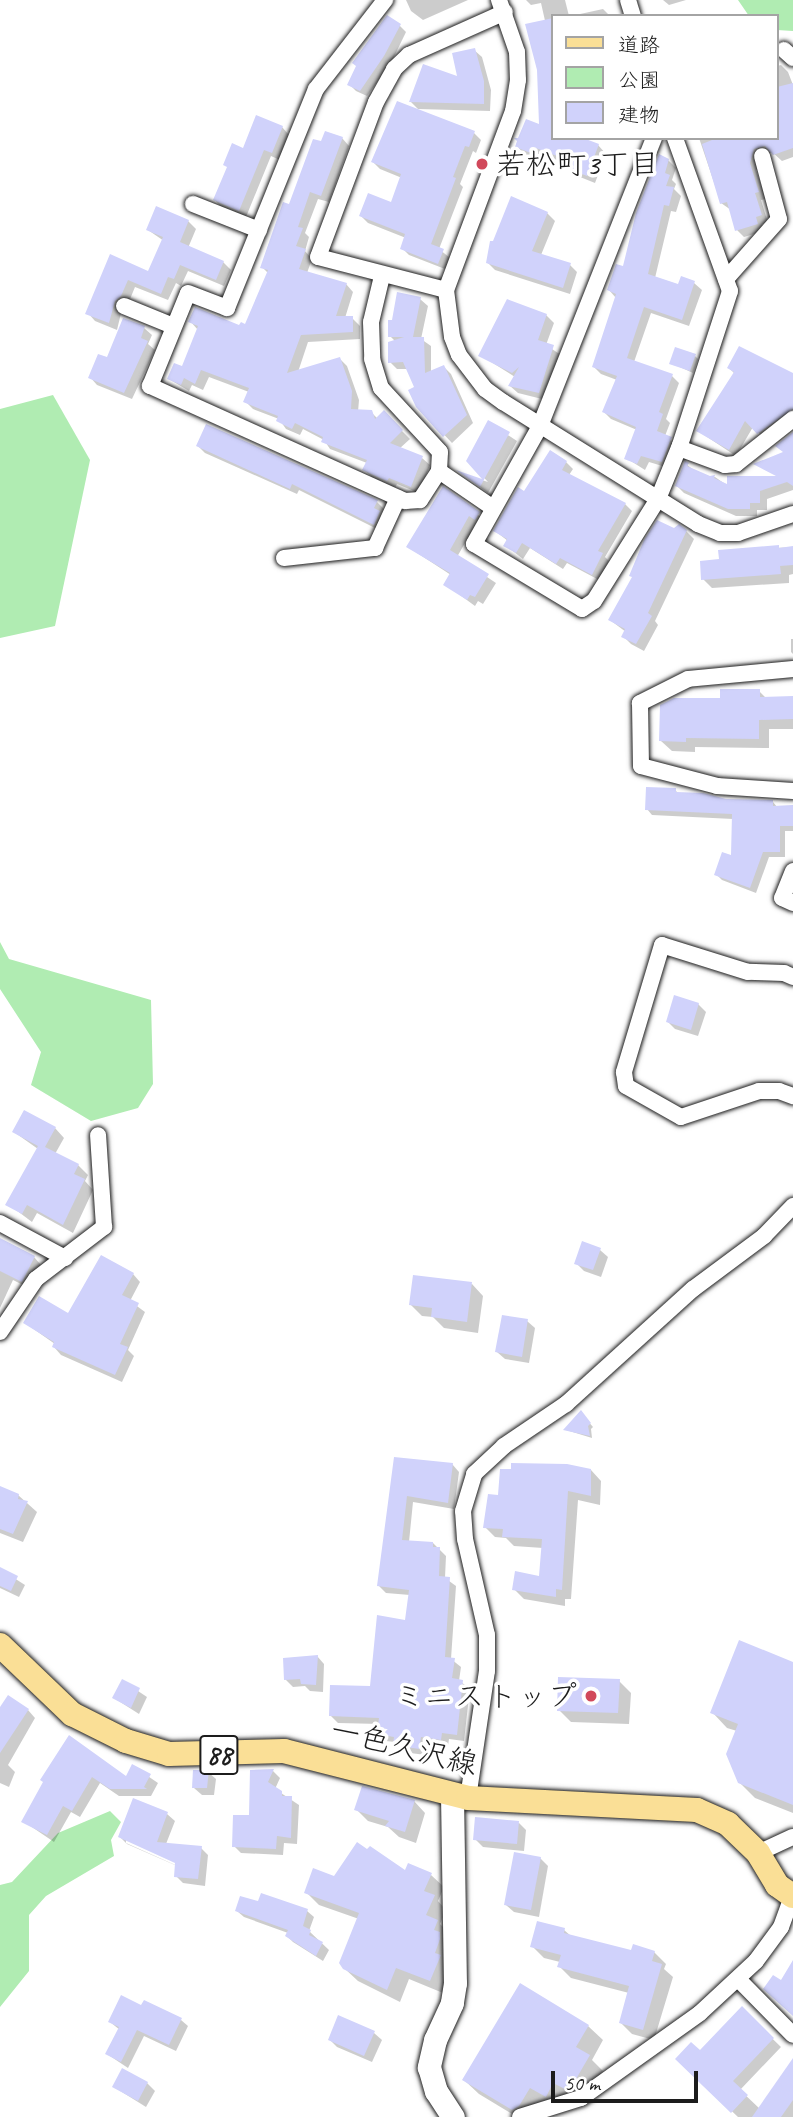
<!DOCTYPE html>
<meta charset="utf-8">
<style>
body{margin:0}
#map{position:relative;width:793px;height:2117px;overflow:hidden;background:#fff;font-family:Caveat,"Klee One",sans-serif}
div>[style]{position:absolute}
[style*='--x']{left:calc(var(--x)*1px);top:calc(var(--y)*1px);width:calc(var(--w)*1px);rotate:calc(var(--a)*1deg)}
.green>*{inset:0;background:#b0ecb2}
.shadow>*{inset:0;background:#0003}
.building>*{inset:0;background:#d0d2fb}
.roads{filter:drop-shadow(0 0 2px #1c1c1c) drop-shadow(0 0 2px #1c1c1c)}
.street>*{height:16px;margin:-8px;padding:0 8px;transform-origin:8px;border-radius:8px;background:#fff}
.secondary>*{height:23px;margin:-11.5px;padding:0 11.5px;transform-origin:11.5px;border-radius:11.5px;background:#fff}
.primary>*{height:24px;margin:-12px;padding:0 12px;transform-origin:12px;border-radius:12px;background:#fadf96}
.dots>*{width:19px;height:19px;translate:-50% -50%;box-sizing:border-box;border:4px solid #fff;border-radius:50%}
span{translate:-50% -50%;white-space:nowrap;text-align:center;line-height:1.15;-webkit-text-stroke:7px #fff;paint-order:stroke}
.shield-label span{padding:2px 5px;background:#fff;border:2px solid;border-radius:5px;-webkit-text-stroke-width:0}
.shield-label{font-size:28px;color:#1c1c1c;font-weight:700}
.poi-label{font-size:30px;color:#1c1c1c}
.left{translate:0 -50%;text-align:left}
.right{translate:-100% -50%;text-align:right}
.street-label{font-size:30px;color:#1c1c1c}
.legend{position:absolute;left:551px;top:14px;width:228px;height:126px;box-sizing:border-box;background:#fff;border:2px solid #a4a4a4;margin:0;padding:9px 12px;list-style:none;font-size:21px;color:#1c1c1c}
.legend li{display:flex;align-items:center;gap:14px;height:35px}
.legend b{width:35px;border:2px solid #a4a4a4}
.scale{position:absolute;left:551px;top:2071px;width:147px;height:32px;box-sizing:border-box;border:4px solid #1c1c1c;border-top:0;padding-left:9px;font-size:21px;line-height:24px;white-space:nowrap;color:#1c1c1c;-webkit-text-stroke:5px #fff;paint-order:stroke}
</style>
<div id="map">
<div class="green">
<i style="clip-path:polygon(738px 0,793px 0,793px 31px,777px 30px,777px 16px,749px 16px)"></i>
<i style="clip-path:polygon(53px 395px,90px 460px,55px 626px,0 638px,0 409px)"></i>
<i style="clip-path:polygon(0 942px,9px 959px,151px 1000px,153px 1084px,138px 1108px,91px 1121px,31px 1085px,41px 1052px,0 989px)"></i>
<i style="clip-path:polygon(110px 1811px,121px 1822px,111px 1840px,114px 1856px,46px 1896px,29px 1915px,29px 1971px,0 2007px,0 1885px,12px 1882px,58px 1833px)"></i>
</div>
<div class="shadow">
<i style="clip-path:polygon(406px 0,468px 0,423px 20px,411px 11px)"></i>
<i style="clip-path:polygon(526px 0,565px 0,569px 16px,553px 16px,553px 138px,598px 145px,606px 154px,595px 183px,580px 177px,573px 166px,541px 154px,539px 160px,525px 155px,517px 146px,541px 126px,548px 34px,541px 3px,531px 5px)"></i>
<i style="clip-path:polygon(663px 0,686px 0,669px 5px)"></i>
<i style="clip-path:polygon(603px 9px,610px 16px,571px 16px)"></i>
<i style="clip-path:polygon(399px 25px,406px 32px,391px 63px,367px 96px,356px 91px,349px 84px)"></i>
<i style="clip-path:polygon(474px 50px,482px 57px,491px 90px,490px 111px,418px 109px,411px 102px,459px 78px)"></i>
<i style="clip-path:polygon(781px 65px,788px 72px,793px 85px,793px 157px,782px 161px,772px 152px,759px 160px,759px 169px,756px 170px,766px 199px,761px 200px,768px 223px,762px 224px,764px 231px,744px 237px,737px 230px,731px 210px,721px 203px,699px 138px,777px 138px,777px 66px)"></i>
<i style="clip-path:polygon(282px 127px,289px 135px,280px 160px,271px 156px,246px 217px,222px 208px,215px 200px,244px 150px)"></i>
<i style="clip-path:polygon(474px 133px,481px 140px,476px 153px,473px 151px,460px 184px,463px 187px,439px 249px,450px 258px,445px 269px,409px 255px,402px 248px,406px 238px,368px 223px,361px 216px,392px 204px,402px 178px,380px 169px,373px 162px)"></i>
<i style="clip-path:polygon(342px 138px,349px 146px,329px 202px,318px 199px,305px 233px,309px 237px,305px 251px,312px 259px,307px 273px,346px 284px,353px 292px,345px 318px,352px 318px,360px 326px,360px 339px,308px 342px,298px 372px,340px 359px,347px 366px,359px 400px,358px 412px,371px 412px,378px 419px,384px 413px,410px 439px,399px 449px,422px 458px,430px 465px,419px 493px,397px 484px,395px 488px,372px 477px,364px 470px,367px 463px,330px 449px,324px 440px,303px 429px,300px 435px,286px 429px,279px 419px,253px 409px,245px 401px,249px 392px,209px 377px,203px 390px,192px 385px,189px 391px,169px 379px,183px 369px,198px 330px,190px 321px,246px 326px,269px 274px,262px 267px,290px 206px,322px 144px)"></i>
<i style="clip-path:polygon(668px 160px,676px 168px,672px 180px,676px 184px,674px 189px,681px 196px,676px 212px,671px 211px,655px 278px,680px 286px,682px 279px,694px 283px,702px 290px,689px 326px,651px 313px,634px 362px,672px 376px,679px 383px,666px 419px,670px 423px,665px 436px,678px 446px,669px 468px,649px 462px,645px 470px,626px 458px,637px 430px,611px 419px,604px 412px,617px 380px,601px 374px,594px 367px,616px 298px,609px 290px,624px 268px)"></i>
<i style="clip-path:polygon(547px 213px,555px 221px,541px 255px,570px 265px,577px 272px,570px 294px,495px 270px,487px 262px)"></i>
<i style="clip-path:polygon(188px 221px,196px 229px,188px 248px,223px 262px,231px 270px,224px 286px,188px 271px,181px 286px,176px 283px,168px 300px,135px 287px,128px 304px,122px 309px,117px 330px,95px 321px,88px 313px,111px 257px,149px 273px,164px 241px,148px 230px)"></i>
<i style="clip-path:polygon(420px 299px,428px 306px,421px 339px,431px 346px,431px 372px,444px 367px,451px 374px,473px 423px,452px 443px,417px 406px,416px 388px,408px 369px,397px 369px,390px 362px,395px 341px,390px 336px,393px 322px)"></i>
<i style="clip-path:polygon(546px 315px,554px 323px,546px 345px,561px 355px,546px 400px,518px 393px,510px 386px,515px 377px,480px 355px)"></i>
<i style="clip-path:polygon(144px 328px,152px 335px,148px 344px,155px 350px,132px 399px,97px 385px,90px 377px)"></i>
<i style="clip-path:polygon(695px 356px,698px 359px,693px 373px,671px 363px)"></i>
<i style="clip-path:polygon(729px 368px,793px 375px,793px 419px,766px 440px,753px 427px,736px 456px,698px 431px,735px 374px)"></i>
<i style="clip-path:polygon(488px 422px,517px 441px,488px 493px,463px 474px,488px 482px,468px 461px)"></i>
<i style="clip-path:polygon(198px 446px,377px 502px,384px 509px,381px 514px,386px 519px,381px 531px,299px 490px,297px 494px,205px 453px)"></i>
<i style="clip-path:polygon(566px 462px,573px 469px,569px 475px,625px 504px,632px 511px,605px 557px,609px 561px,599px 580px,567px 563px,563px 569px,530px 548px,523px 559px,505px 545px,508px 541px,495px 531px,525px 493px)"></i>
<i style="clip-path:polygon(686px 464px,696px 472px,710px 478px,715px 477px,728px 486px,793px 478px,793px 490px,767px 499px,767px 510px,757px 510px,757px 516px,736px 516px,684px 493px,677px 486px)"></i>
<i style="clip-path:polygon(444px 489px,486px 521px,477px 522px,457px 557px,496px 583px,483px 604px,478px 601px,475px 606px,445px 584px,451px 575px,408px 547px)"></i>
<i style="clip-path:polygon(674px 530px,686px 531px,694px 539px,655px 621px,658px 625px,644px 651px,631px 644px,623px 636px,626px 632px,610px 620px)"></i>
<i style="clip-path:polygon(793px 547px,793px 574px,789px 575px,789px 583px,712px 588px,703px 579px,720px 561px,720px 551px)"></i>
<i style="clip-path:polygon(791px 639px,793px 639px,793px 654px,791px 652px)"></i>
<i style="clip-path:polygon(759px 691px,767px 699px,793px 698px,793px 729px,769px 729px,769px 748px,695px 747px,695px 752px,672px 751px,661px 741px,722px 700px)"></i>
<i style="clip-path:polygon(675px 790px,679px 794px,726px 801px,773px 802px,778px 808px,793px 807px,793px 831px,785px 831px,785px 857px,769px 857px,756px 893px,722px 880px,716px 874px,733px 858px,733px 819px,652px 815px,647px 809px)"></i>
<i style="clip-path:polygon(698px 1004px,706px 1012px,698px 1036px,675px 1029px,668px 1022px)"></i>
<i style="clip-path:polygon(55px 1128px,64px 1138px,55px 1154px,78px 1165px,88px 1175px,85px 1181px,93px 1190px,73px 1233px,37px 1213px,32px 1222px,8px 1204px,38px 1149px,14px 1132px)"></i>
<i style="clip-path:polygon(0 1243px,34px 1257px,41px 1265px,29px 1288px,13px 1280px,0 1308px)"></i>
<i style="clip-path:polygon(600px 1250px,608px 1257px,601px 1277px,584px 1271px,576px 1263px)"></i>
<i style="clip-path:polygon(133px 1274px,140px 1282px,130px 1301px,145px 1312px,128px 1350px,134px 1356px,122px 1382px,61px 1355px,54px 1347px,55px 1344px,25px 1323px,68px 1316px)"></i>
<i style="clip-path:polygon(472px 1284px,483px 1296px,478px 1333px,444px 1328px,433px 1317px,422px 1316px,410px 1304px)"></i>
<i style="clip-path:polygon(527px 1321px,535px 1328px,529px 1363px,505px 1359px,497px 1352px)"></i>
<i style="clip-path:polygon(581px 1413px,593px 1427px,591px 1429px,592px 1438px,566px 1430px)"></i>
<i style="clip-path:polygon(396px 1459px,452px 1464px,459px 1472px,454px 1509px,413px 1502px,409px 1542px,433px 1543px,446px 1556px,445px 1578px,456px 1586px,451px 1659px,461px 1667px,459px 1681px,470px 1688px,464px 1741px,449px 1739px,448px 1746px,427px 1743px,426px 1755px,402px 1752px,395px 1742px,386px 1741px,379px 1734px,380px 1724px,338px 1723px,331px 1716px,372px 1688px,407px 1622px,410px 1595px,386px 1593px,379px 1586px)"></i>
<i style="clip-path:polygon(591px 1470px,601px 1481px,600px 1505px,578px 1500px,571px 1599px,565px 1599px,565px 1606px,524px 1599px,514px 1589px,541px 1578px,543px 1548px,514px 1546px,506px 1538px,495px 1537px,485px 1527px,500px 1496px)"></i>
<i style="clip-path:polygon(0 1488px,18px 1495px,37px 1512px,23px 1542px,0 1533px)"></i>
<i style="clip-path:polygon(0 1569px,25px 1585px,19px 1597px,0 1588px)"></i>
<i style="clip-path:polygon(317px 1656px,324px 1664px,323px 1692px,310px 1691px,305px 1686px,293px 1687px,285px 1679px)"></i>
<i style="clip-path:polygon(793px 1664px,793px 1813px,755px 1798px,739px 1782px,737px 1731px,727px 1728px,712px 1712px)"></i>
<i style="clip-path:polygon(123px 1681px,147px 1697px,139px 1714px,114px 1698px)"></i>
<i style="clip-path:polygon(619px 1681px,631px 1693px,629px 1724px,571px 1722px,559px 1710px)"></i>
<i style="clip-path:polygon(0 1710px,28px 1710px,35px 1718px,8px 1765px,15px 1772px,9px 1787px,0 1783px)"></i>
<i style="clip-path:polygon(70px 1737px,127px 1778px,133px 1766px,158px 1783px,151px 1796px,119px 1796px,100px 1783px,80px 1817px,71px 1812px,54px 1842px,23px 1821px)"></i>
<i style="clip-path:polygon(273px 1771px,280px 1778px,275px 1789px,299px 1805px,297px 1844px,284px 1843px,283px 1855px,241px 1853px,234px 1846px,250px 1817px,252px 1772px)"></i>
<i style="clip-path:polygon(208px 1772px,216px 1779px,214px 1795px,202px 1795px,194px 1788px)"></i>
<i style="clip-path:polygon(evenodd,134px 1800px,167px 1814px,175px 1821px,166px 1844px,201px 1848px,208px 1855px,205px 1886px,183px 1883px,176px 1876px,177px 1866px,127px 1844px,120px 1837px,134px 1800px,126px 1839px,184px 1865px,182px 1868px,126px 1843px,126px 1839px)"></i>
<i style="clip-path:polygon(414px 1801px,425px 1813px,416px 1843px,399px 1837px,388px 1827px,368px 1821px,356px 1809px)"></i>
<i style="clip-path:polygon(519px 1823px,526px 1830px,524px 1851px,483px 1847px,475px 1839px)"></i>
<i style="clip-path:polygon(540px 1858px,548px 1866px,539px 1917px,514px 1912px,506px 1905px)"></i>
<i style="clip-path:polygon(405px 1873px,431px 1875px,444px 1887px,438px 1901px,446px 1910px,440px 1924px,450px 1934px,452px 1947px,443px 1993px,409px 1979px,400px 2002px,358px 1981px,344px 1968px,359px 1919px,319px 1905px,306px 1892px,334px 1878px)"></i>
<i style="clip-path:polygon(259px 1903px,307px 1911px,314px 1917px,309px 1931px,329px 1950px,323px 1961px,293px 1942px,287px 1936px,288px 1933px,244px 1917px,237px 1911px)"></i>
<i style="clip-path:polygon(564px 1930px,571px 1936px,632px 1952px,654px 1952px,666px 1964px,664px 1969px,673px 1977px,654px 2040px,632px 2034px,621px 2023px,629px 1993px,571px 1978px,559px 1966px,560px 1962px,544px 1958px,532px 1946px)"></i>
<i style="clip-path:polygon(144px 2002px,181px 2020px,188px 2026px,176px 2051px,144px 2036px,128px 2068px,107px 2054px,120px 2030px,110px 2022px,142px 2008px)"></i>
<i style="clip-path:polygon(742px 2009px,781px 2047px,740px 2090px,760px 2109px,793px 2063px,793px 2117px,738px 2117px,677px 2059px,700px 2053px)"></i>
<i style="clip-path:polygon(588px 2026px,603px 2040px,592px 2060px,603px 2071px,583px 2104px,517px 2117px,479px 2094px,464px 2080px)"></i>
<i style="clip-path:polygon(374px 2033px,382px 2040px,372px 2062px,337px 2047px,330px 2040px)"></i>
<i style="clip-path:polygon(147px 2083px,155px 2091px,146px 2107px,114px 2087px)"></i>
</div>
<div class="building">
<i style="clip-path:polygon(387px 15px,401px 24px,384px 56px,360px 91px,347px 85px,356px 66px,352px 63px)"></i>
<i style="clip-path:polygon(553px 18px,553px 138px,583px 138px,599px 144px,587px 176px,570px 169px,573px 162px,533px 147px,531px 153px,515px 147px,517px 141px,514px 138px,518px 138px,526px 119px,539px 124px,537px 70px,525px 24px)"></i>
<i style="clip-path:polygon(475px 48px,484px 81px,484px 104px,409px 102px,423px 64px,457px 76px,452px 53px)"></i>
<i style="clip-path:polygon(793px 83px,793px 148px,773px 155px,765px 146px,754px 149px,750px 163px,759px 192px,755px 193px,762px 215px,756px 217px,758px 224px,735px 231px,727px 202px,720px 204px,702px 144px,717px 138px,777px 138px,777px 87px)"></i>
<i style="clip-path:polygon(397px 101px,475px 131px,469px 147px,465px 146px,453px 177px,456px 178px,431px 244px,444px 249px,438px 264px,400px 249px,405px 234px,359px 216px,368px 193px,391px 202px,401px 174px,371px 162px)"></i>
<i style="clip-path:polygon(256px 115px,283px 126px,272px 153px,264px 150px,239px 211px,213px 200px,227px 167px,223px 165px,232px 143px,243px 148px)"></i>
<i style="clip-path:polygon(325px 131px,343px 137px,321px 196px,310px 192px,298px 227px,303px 228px,296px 246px,306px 249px,299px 269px,347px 283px,336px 316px,353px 316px,353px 332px,301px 335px,287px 373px,340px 357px,352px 391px,351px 409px,372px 410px,375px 419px,384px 410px,403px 430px,390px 443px,423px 456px,411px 487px,389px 478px,387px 481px,362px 470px,367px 460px,321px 442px,323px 437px,295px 423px,292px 429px,276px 421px,278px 416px,243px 402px,249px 388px,201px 370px,195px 384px,184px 378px,181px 385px,167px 379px,174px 363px,182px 366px,198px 326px,188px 322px,195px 307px,239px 325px,241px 322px,245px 324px,268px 270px,260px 268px,283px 202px,289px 204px,313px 139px,321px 141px)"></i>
<i style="clip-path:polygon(659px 154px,669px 159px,665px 173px,670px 175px,666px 186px,674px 187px,669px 206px,664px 205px,648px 274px,678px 284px,681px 276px,695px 281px,682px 320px,644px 307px,627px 358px,673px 374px,659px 412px,663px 414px,657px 431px,672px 437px,670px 441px,662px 462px,641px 456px,637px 464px,624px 459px,636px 427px,602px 412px,617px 376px,592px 367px,616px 294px,607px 290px,616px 264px,623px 266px,636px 213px)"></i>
<i style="clip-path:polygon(511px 196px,548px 212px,532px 251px,571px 263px,563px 288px,486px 263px,490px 241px,493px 241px)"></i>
<i style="clip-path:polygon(156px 206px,189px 220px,180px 242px,224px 261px,216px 280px,180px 265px,174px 279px,168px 277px,161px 294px,128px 280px,121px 296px,115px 301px,109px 323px,85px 314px,110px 254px,148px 271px,163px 237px,146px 230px)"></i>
<i style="clip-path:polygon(397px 292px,421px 297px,413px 337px,424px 337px,425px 373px,444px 365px,467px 415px,443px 437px,416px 407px,408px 390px,414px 387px,403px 362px,388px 363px,388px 342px,404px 337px,388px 337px,388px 320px,392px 320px)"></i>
<i style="clip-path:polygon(507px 299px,547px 314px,538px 340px,554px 345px,539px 393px,508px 386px,519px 367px,512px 373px,478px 356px)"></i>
<i style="clip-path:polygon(123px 318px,145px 326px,141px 338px,148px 341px,124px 393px,88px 378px,98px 354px,107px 357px)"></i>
<i style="clip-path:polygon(739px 346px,793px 373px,793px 409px,757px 434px,745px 421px,729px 450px,696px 431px,734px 372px,727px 368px)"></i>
<i style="clip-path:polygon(675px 347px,696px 354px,690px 371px,669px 364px)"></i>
<i style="clip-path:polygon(488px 420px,510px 432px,480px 487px,456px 470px,482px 479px,466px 461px)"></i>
<i style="clip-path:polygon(206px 424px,378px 500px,374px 508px,380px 511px,374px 525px,292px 484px,290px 489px,196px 446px)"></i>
<i style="clip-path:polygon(793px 432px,793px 486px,787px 482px,760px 491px,760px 503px,750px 503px,750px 509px,728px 509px,675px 486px,685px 461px,689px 463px,687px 466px,710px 476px,715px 475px,714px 478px,727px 484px,727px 476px,776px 476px,753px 464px,783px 452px,775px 446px)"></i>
<i style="clip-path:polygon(550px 450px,567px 461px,562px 470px,626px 503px,598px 551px,603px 553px,592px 575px,560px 558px,556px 564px,522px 543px,516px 553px,503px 546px,507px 539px,493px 531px,518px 487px,524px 491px)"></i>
<i style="clip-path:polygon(443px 486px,480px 512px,475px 520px,469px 516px,450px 550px,489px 574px,475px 597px,470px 595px,467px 600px,443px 585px,450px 573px,406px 547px)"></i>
<i style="clip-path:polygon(657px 520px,674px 528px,679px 524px,687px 530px,648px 613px,652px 616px,636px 644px,621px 637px,625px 629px,608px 620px,632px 577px,629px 576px,644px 540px)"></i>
<i style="clip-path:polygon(779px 545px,779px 548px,793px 546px,793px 565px,780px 566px,781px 574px,701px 580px,700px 561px,719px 559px,718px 550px)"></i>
<i style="clip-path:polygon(720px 689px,760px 689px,760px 697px,793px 696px,793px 719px,759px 720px,759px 739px,686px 738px,686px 742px,659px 741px,660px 705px,674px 698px,720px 698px)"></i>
<i style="clip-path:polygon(646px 787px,676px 788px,676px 792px,703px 793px,726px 799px,773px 800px,773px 806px,793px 805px,793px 826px,780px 826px,780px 852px,763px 852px,750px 888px,714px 875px,722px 852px,731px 855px,732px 814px,645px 810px)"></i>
<i style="clip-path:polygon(674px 995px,699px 1003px,691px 1030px,666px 1022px)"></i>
<i style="clip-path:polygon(24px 1110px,56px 1127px,45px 1147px,79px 1164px,74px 1174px,85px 1179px,63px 1225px,27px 1205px,22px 1214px,5px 1205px,38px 1146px,12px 1132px)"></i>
<i style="clip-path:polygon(0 1238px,35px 1256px,22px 1282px,0 1271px)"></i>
<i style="clip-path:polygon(582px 1241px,601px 1248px,593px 1270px,574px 1264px)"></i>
<i style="clip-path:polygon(101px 1255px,134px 1273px,122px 1295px,139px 1303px,120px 1344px,128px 1347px,115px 1375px,52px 1347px,54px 1342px,23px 1323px,39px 1296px,68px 1313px)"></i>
<i style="clip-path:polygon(413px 1275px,472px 1282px,467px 1322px,431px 1317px,432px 1308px,409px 1305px)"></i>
<i style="clip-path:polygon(502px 1315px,528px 1319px,522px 1357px,495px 1352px)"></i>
<i style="clip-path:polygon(581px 1410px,591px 1423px,588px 1426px,590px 1436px,563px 1430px)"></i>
<i style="clip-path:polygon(394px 1457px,453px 1463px,448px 1503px,407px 1496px,402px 1540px,433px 1542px,433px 1547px,440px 1547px,439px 1576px,450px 1577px,445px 1657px,455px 1658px,452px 1678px,463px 1680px,457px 1735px,442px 1733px,441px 1740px,421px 1737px,419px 1749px,393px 1745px,394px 1737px,377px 1734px,379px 1718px,329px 1716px,330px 1685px,370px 1686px,377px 1615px,405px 1620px,409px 1590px,377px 1586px)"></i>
<i style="clip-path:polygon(511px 1463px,567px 1464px,591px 1469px,591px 1496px,568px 1491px,562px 1590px,556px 1589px,556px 1597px,512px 1590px,515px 1571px,539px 1576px,542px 1539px,502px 1537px,503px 1529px,483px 1528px,488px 1494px,498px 1495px,500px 1469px,511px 1469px)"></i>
<i style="clip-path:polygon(0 1486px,19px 1494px,18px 1499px,28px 1501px,13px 1534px,0 1529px)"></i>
<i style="clip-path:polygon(0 1567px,18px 1576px,11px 1591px,0 1586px)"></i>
<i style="clip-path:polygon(739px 1640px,793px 1662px,793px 1805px,738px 1783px,726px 1754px,738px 1724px,710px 1713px)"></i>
<i style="clip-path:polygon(318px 1655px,316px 1685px,301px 1684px,300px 1679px,284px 1680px,283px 1658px)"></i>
<i style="clip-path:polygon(558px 1677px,620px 1679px,618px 1713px,557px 1711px)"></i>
<i style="clip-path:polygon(122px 1679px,140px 1688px,131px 1708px,112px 1698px)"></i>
<i style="clip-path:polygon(8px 1695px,29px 1709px,0 1753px,0 1707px)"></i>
<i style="clip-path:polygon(69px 1735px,126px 1776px,132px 1764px,151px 1774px,144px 1787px,147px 1789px,110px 1789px,92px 1777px,72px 1811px,63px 1806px,47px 1835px,21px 1822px,43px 1782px,40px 1780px)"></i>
<i style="clip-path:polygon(274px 1769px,268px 1782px,282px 1791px,282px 1796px,292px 1796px,291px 1838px,277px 1836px,276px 1849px,232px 1847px,233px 1815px,249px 1815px,250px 1770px)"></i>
<i style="clip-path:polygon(193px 1770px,209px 1770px,207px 1788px,192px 1788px)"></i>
<i style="clip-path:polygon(362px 1786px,415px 1800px,405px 1832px,385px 1826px,389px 1821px,354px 1810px)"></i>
<i style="clip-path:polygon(133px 1798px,168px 1812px,157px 1842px,202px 1846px,198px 1879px,174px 1877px,175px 1863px,118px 1837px)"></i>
<i style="clip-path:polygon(475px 1817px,519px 1821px,517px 1844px,473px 1840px)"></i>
<i style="clip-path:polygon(357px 1842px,367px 1849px,370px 1846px,405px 1870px,408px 1863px,432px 1873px,424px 1891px,435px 1895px,426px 1915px,438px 1920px,434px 1930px,440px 1932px,440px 1939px,435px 1953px,441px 1955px,430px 1981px,396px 1968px,387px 1990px,343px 1969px,339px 1963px,359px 1913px,304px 1893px,313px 1868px,334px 1876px)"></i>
<i style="clip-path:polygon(514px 1852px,541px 1857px,531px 1910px,504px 1905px)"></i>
<i style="clip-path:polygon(261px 1893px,308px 1909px,303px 1926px,311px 1930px,309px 1935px,323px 1942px,316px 1956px,285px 1936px,288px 1930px,235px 1911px,240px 1896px,258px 1901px)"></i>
<i style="clip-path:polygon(537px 1921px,565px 1928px,564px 1933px,631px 1950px,633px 1944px,655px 1951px,652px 1961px,662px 1964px,643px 2030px,619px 2023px,629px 1986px,557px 1967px,561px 1955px,530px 1947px)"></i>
<i style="clip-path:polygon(793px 1960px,793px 2016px,763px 1989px,773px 1975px,781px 1980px)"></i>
<i style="clip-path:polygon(520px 1983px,589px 2025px,576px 2047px,590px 2055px,569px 2091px,553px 2083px,546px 2097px,530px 2088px,519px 2106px,512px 2110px,462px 2080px)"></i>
<i style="clip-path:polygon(121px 1995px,141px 2005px,144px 2000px,182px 2018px,169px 2045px,137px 2030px,121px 2062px,105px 2054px,119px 2027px,108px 2022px)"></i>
<i style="clip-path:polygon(742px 2006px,774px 2038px,733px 2081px,748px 2095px,731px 2113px,675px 2059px,691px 2042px,700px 2050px)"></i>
<i style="clip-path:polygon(338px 2015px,375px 2031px,364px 2056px,328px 2040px)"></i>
<i style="clip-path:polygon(793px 2058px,793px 2100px,781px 2117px,752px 2117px)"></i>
<i style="clip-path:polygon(122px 2068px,148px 2082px,138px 2101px,112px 2087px)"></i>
</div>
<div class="roads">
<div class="street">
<i style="--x:499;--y:0;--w:55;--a:70.9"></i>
<i style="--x:517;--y:52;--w:28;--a:88"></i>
<i style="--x:518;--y:80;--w:31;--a:99"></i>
<i style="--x:513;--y:111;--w:191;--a:110.5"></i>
<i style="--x:446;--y:290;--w:47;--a:82.7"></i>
<i style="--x:452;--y:337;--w:19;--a:69"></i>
<i style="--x:459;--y:355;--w:43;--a:52.6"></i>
<i style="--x:485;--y:389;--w:22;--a:36"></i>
<i style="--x:503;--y:402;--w:230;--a:32"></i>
<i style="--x:698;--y:524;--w:24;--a:22"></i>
<i style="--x:720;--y:533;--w:18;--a:0"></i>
<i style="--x:738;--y:533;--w:58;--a:-19.1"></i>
<i style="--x:628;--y:0;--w:17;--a:73"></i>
<i style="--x:784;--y:50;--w:12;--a:42"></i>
<i style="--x:654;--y:138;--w:312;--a:111.6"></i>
<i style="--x:539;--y:428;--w:133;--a:119.3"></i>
<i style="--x:474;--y:544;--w:126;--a:31"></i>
<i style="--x:582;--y:609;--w:14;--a:-34"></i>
<i style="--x:594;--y:601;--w:120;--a:-57.9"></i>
<i style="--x:658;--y:499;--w:58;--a:-67.8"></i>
<i style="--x:680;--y:445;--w:162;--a:-72"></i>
<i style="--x:730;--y:291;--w:163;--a:-109.8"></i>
<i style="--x:193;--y:204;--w:71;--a:21.5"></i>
<i style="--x:382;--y:276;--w:47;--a:103.4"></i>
<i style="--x:371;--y:322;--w:37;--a:88"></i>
<i style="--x:372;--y:359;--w:30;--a:73"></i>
<i style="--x:381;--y:388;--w:87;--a:47.3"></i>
<i style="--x:440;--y:452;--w:19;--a:93"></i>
<i style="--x:439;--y:471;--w:35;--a:123"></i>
<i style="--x:420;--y:500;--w:15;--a:176"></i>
<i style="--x:405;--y:501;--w:280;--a:-155.7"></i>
<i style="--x:150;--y:386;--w:100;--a:-67.8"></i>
<i style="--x:188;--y:293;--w:42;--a:21"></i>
<i style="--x:227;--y:308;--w:236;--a:-67.9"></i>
<i style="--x:316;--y:89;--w:113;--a:-52.2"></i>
<i style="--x:726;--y:279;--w:80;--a:-48.5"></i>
<i style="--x:779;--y:219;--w:65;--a:-105.1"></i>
<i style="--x:446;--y:290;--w:132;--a:-165.5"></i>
<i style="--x:318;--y:257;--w:165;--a:-69.5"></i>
<i style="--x:376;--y:102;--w:38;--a:-61"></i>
<i style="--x:394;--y:69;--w:21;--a:-43"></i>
<i style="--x:409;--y:55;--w:105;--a:-24.1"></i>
<i style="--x:124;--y:306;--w:53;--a:22.2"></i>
<i style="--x:679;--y:448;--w:49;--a:20.3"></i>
<i style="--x:725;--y:465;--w:11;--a:-5"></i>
<i style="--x:736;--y:464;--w:73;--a:-38.3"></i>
<i style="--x:439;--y:471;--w:65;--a:34.4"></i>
<i style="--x:284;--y:558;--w:92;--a:-6.3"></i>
<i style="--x:375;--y:548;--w:55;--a:-65.3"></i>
<i style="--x:793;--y:669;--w:105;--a:174.6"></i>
<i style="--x:688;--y:679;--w:54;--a:153.4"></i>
<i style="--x:640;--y:703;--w:63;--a:89.1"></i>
<i style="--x:641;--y:766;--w:79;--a:14.7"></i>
<i style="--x:717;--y:786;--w:76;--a:3.8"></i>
<i style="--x:793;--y:871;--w:29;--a:112"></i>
<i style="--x:782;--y:898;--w:12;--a:24"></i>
<i style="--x:793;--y:977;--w:10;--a:-156"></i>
<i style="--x:784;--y:973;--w:36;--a:-178"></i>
<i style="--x:748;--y:972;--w:90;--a:-162.6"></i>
<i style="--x:662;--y:945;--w:133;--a:106.7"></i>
<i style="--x:624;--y:1072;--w:14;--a:82"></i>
<i style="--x:626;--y:1086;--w:63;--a:29.4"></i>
<i style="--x:681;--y:1117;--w:82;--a:-18.4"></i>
<i style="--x:759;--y:1091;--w:20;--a:0"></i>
<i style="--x:779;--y:1091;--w:15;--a:20"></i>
<i style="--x:0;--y:1223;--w:74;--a:28.3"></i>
<i style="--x:0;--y:1332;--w:64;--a:-55.8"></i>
<i style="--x:36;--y:1279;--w:86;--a:-37.4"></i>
<i style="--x:104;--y:1227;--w:92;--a:-93.7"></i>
<i style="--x:468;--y:1798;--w:128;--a:-81.5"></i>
<i style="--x:487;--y:1671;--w:36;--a:-90"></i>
<i style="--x:487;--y:1635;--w:98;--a:-102.9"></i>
<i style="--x:465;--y:1539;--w:28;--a:-94"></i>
<i style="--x:463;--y:1511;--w:39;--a:-73"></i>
<i style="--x:474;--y:1474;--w:41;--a:-43"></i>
<i style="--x:504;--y:1446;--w:75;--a:-34.1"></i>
<i style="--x:566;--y:1404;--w:171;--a:-42.2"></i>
<i style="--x:693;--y:1289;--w:89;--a:-36.7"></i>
<i style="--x:764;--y:1236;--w:42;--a:-46"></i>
<i style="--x:758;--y:1853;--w:38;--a:-25"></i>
<i style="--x:738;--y:1979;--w:78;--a:45.5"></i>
<i style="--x:520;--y:2117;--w:64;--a:-17.3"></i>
<i style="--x:581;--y:2098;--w:146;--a:-35.5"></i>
<i style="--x:700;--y:2013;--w:76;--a:-42.9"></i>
<i style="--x:756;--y:1961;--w:42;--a:-53.7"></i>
<i style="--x:781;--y:1927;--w:33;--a:-70"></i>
</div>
<div class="secondary">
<i style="--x:452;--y:1795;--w:188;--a:89.1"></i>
<i style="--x:455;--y:1983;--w:20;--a:99"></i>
<i style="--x:452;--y:2003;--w:41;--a:114.7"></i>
<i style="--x:435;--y:2040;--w:28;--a:103"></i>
<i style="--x:429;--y:2067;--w:25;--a:74"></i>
<i style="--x:436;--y:2091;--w:31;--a:57"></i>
</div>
<div class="primary">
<i style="--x:0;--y:1645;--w:100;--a:43.8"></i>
<i style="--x:72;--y:1714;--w:60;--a:26.6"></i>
<i style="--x:126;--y:1741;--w:45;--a:16.8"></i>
<i style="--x:169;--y:1754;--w:115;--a:-1.5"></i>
<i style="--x:284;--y:1751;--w:190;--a:14.3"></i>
<i style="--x:468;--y:1798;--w:229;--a:3"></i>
<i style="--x:697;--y:1810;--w:34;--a:24"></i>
<i style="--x:728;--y:1824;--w:42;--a:44"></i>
<i style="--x:758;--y:1853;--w:37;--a:59"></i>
<i style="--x:777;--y:1885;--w:19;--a:35"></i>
</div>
</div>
<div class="dots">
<i style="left:482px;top:164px;background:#d1495b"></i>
<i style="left:591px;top:1696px;background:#d1495b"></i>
</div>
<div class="shield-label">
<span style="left:219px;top:1755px">88</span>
</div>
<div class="poi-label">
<span class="left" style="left:496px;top:164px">若松町3丁目</span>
<span class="right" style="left:577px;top:1696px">ミニストップ</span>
</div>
<div class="street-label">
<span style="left:404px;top:1747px;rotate:14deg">一色久沢線</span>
</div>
<ul class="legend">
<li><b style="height:9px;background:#fadf96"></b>道路</li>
<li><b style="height:19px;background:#b0ecb2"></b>公園</li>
<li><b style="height:19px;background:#d0d2fb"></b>建物</li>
</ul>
<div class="scale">50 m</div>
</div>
